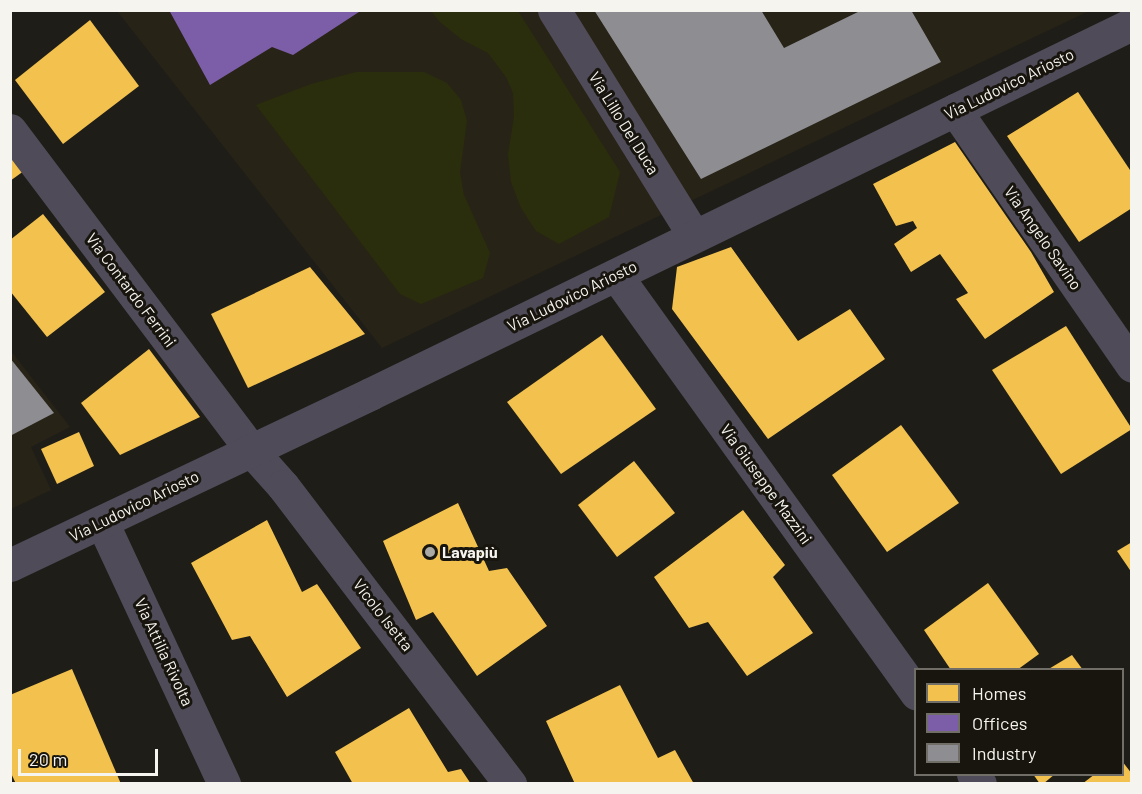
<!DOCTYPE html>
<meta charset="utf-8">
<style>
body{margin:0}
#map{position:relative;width:1142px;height:794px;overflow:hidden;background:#1e1d18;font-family:Barlow,sans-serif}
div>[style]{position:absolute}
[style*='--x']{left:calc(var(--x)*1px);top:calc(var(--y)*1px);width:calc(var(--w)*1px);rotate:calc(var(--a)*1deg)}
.built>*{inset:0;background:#282317}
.green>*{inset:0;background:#2a2e0c}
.homes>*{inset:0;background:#f2c14e}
.offices>*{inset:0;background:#7b5ea7}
.industry>*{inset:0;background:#8d8d92}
.street>*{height:33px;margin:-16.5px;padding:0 16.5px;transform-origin:16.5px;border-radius:16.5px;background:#504b58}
.dots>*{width:16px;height:16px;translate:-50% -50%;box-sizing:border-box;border:3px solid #17150d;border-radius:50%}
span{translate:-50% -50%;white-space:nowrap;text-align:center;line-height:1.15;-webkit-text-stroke:6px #17150d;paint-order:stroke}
.street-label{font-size:16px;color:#f6f4ef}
.poi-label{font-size:16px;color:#f6f4ef;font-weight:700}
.left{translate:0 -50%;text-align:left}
.frame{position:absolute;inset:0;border:12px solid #f6f4ef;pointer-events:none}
.legend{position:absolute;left:914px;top:668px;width:210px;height:108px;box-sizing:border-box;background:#17150d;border:2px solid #706e67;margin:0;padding:8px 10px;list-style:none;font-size:18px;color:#f6f4ef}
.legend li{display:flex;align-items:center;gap:12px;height:30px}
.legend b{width:30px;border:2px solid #706e67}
.scale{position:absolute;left:18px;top:749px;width:140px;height:27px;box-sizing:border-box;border:3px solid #f6f4ef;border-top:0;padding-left:8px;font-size:18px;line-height:21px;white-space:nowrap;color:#f6f4ef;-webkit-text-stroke:4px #17150d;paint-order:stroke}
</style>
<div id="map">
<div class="built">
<i style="clip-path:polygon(117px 11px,1089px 11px,382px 348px)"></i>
<i style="clip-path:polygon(11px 351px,70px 427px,31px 447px,51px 490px,11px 509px)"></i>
</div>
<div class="green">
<i style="clip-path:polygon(431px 11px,518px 11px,620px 172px,609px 217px,559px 244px,536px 231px,521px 208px,511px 182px,508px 154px,514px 117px,513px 93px,506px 77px,488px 53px,461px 39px,440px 22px)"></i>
<i style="clip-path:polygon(356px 72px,424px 72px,447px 83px,461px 100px,467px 121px,460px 172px,464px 195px,490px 253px,483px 278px,421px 304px,400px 294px,256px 105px,311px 84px)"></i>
</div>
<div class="homes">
<i style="clip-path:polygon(90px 20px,139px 86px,63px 144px,15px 80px)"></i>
<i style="clip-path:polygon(1078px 92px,1132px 173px,1132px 208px,1079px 242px,1007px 136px)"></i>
<i style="clip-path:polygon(955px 142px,1031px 252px,1054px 292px,985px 339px,956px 299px,968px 293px,940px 254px,911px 272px,894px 244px,917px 228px,913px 221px,896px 226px,873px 184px)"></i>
<i style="clip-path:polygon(10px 147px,28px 168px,10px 181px)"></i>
<i style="clip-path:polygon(43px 214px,105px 292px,47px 337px,10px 291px,10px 240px)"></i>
<i style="clip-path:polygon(731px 247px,798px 341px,850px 309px,885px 359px,768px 439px,672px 309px,677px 267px)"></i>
<i style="clip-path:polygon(310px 267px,365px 334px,248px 388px,211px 314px)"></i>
<i style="clip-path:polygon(1066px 326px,1132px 429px,1061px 474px,992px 370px)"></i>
<i style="clip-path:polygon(602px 335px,656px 409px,561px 474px,507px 402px)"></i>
<i style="clip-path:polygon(149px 349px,200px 417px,120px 455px,81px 403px)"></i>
<i style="clip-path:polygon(901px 425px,959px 503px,887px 552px,832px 475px)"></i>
<i style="clip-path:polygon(79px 432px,94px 466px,57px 484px,41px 449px)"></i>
<i style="clip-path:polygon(634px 461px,675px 513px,617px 557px,578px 505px)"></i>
<i style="clip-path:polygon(458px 503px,489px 571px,507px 568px,547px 626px,477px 676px,433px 612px,416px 620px,383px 541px)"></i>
<i style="clip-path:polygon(743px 510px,785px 565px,773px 577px,813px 633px,747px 676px,708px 622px,689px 628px,654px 577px)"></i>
<i style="clip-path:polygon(267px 520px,302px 592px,317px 584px,361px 648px,287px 697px,250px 636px,232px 640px,191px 563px)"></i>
<i style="clip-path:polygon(1132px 542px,1132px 573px,1117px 551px)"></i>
<i style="clip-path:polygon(988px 583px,1039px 654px,1017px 670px,951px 670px,924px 630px)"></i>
<i style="clip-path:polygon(1072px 655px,1083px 670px,1047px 670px)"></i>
<i style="clip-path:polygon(72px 669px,121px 784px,16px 784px,10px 771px,10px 695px)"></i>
<i style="clip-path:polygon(620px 685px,658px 758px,675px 750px,694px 784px,575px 784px,546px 721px)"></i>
<i style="clip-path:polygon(409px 708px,448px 772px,461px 769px,471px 784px,353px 784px,335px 752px)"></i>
<i style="clip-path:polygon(1122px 761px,1132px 774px,1132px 784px,1082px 784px,1095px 774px,1122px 774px)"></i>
<i style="clip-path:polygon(1033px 774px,1055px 774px,1043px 784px,1040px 784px)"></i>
</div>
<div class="offices">
<i style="clip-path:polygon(169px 10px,362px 10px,293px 55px,272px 47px,210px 85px)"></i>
</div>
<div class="industry">
<i style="clip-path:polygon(594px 10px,761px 10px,784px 48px,862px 10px,911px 10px,941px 62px,701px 179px)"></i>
<i style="clip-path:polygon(10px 358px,54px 413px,10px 436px)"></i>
</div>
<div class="street">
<i style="--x:554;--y:10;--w:266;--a:58.2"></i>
<i style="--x:955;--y:110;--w:311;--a:55.3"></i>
<i style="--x:10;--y:130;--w:401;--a:53"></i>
<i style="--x:251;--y:450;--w:48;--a:48.4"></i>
<i style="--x:283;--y:486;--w:375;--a:52.7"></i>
<i style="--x:616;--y:275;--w:515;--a:54.33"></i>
<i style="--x:102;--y:522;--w:289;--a:65"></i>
<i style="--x:10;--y:565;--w:399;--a:-25.4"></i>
<i style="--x:370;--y:394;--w:847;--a:-25.9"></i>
<i style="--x:973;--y:774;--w:12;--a:55"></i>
</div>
<div class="dots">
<i style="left:430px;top:552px;background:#aaa9a4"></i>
</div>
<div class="street-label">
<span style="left:1009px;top:84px;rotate:-26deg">Via Ludovico Ariosto</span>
<span style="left:624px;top:123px;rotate:58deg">Via Lillo Del Duca</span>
<span style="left:1043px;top:238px;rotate:55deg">Via Angelo Savino</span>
<span style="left:131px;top:290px;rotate:53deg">Via Contardo Ferrini</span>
<span style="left:572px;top:296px;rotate:-26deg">Via Ludovico Ariosto</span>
<span style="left:766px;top:484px;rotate:54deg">Via Giuseppe Mazzini</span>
<span style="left:134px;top:506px;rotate:-26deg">Via Ludovico Ariosto</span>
<span style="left:383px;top:615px;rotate:52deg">Vicolo Isetta</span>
<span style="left:164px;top:652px;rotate:65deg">Via Attilia Rivolta</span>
</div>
<div class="poi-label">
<span class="left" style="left:442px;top:552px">Lavapiù</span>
</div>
<div class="frame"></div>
<ul class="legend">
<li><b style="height:16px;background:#f2c14e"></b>Homes</li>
<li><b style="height:16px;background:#7b5ea7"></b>Offices</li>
<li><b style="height:16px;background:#8d8d92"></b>Industry</li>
</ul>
<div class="scale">20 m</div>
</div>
